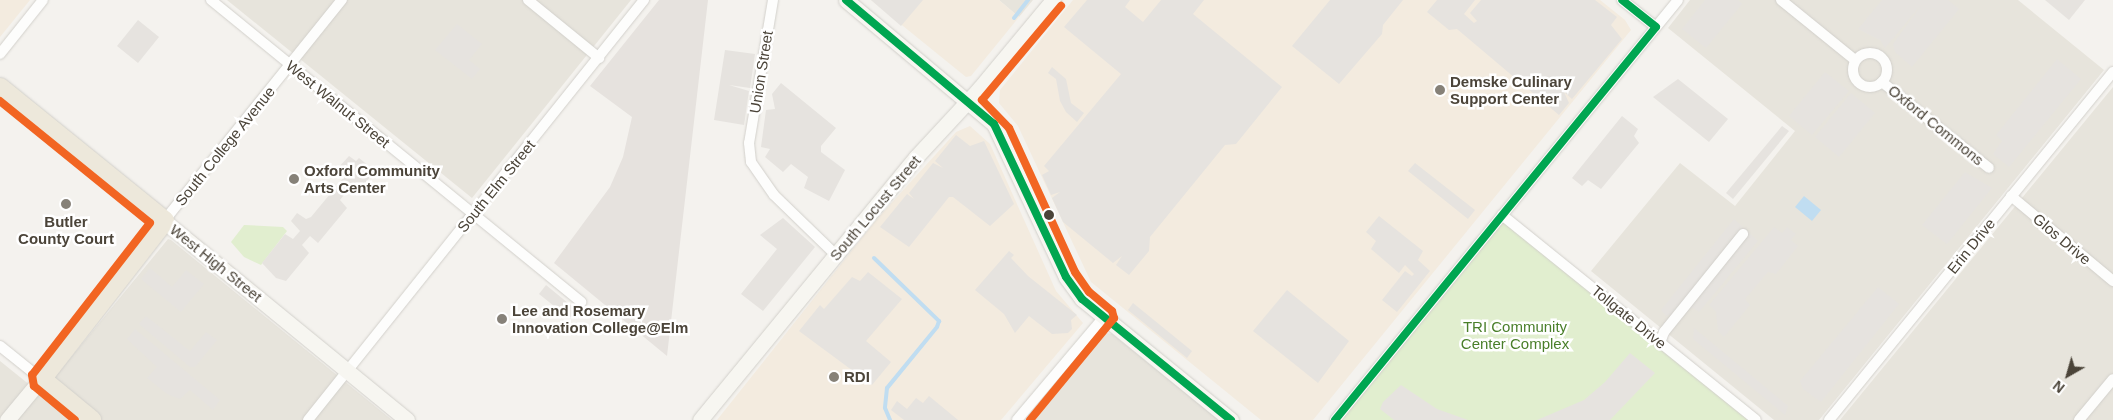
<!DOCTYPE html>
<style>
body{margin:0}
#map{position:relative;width:2113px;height:420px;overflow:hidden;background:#f4f2ee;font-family:Helvetica,sans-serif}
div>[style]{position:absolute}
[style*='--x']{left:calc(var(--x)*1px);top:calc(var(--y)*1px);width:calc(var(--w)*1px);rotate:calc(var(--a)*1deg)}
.residential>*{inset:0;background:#e7e4dc}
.commercial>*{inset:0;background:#f3ebdf}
.industrial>*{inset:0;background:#e6e2de}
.green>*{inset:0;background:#e1eecf}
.parking>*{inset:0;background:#e6e3df}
.water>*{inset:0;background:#c0ddf1}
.stream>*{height:4px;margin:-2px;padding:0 2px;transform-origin:2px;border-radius:2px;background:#c0ddf1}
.roads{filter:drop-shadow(0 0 1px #d2d0cb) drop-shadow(0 0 1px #d2d0cb)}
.street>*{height:10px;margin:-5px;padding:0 5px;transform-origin:5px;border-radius:5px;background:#fdfdfc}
.street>.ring{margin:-5px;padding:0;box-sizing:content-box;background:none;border:10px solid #fdfdfc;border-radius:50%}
.secondary>*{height:15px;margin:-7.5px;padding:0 7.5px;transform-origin:7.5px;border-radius:7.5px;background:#f7f6f1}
.highway>*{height:20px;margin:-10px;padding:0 10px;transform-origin:10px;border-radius:10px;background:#ede8db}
.bus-1>*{height:8px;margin:-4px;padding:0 4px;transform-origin:4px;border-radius:4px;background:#00a651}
.bus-2>*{height:8px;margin:-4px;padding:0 4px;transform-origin:4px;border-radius:4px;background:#f26522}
.dots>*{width:14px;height:14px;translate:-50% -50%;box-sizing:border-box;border:2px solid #fff;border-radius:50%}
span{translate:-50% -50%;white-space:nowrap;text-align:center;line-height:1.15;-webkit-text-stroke:5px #fff;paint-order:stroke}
.street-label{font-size:15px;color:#4b4439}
.poi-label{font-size:15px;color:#4b4439;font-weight:700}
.left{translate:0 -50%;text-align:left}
.park-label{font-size:15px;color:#4a7f2a}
.north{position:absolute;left:2043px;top:350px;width:50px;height:50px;-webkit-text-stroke:4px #fff;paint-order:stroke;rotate:218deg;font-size:14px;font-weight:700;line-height:20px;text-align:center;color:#4b4439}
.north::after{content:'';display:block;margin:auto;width:18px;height:22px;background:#4b4439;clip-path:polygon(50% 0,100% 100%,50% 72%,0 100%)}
</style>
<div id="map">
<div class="residential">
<i style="clip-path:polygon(227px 0,631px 0,472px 198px)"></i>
<i style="clip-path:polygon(999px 0,1033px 0,1019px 17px)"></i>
<i style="clip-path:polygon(1690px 0,2018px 0,2104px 70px,1819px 420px,1774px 420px,1591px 271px,1680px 163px,1735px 206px,1795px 131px,1668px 28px)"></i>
<i style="clip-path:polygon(2113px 87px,2113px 420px,1840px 420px)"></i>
<i style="clip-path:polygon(168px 239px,171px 240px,392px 420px,0 420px,0 361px,41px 394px)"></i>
<i style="clip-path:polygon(1107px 333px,1112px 334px,1219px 420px,1026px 420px,1097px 337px)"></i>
</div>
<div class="commercial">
<i style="clip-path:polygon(0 0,30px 0,0 37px)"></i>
<i style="clip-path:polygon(871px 0,999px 0,1019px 17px,971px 76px,966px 77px)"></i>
<i style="clip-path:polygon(1073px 0,1600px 0,1625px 20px,1631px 30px,1313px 420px,1261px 420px,1091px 282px,1018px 126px,999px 103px,1000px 90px)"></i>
<i style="clip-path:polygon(970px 126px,990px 144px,1056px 291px,1083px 323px,1001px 420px,717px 420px,876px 220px,956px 132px)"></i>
</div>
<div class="industrial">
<i style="clip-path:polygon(659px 0,708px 0,667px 356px,554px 263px,610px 187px,623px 157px,632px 117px,590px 86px)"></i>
</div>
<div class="green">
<i style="clip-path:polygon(1502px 215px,1756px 420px,1335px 420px)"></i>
<i style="clip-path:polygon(244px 225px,283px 227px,287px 231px,261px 265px,244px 257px,231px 242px)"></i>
</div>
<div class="parking">
<i style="clip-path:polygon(871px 0,923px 0,901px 26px)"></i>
<i style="clip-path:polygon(1087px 0,1130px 0,1125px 7px,1143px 22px,1161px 0,1204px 0,1193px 14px,1282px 87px,1236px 144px,1225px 145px,1150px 237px,1149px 251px,1129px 275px,1116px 265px,1122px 256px,1113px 263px,1063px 222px,1052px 198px,1060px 192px,1051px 195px,1042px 175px,1049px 171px,1044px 166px,1121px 74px,1064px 27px)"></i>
<i style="clip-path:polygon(1330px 0,1403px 0,1383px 25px,1382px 34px,1339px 84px,1292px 46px)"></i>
<i style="clip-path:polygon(1437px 0,1475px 0,1464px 14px,1474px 23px,1477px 21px,1470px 13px,1481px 0,1595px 0,1617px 17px,1611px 25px,1622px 39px,1572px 99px,1564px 92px,1569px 103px,1559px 115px,1457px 29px,1449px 30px,1427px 12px)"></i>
<i style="clip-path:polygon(1705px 0,1738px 0,1742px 4px,1706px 48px,1682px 29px)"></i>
<i style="clip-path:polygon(1882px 0,1948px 0,1959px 9px,1912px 67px,1895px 52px,1893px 44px,1922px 4px,1885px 48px,1880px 40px,1858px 29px)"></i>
<i style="clip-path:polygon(2045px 0,2085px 0,2069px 20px)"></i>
<i style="clip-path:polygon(138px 20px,159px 37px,138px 63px,117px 46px)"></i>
<i style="clip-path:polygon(457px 24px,482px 44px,469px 60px,480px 69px,472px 79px,435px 50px)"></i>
<i style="clip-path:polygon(725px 50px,755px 54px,750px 88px,729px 85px,749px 91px,744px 125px,714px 120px)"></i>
<i style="clip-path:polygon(2057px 59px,2081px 79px,2009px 167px,1993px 154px,2002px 141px,1996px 135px)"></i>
<i style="clip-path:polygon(1052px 67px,1066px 79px,1071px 103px,1084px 113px,1077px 122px,1066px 112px,1060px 101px,1056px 79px,1048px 73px)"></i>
<i style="clip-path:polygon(1825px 72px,1849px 91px,1812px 135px,1789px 116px)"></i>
<i style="clip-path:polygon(1678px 79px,1728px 119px,1709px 142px,1653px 97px)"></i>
<i style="clip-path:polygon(781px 83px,836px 128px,821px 146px,821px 152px,845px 170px,829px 201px,804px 188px,808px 177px,791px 164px,783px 172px,765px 157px,770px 149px,761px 147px,766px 110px,775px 109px,772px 94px)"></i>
<i style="clip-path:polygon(1851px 93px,1875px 113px,1839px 157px,1815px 137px)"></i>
<i style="clip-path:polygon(1622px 116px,1638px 129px,1634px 136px,1639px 143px,1601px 189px,1588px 180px,1582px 186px,1572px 178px)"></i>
<i style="clip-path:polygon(1782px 126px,1789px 131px,1733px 199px,1726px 193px)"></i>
<i style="clip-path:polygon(956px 135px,970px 146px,984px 141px,1014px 204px,990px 226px,953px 197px,949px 197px,909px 247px,880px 227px,907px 194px,914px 199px,909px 193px,933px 163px,943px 168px,935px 161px)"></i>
<i style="clip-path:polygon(349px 156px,356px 161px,359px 158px,375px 171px,362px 187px,353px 183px,340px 200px,347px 208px,318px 243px,310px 236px,302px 245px,309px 253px,286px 281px,276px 278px,262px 263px,285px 234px,293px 239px,300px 231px,291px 221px,297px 213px,306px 219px,311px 217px,345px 176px,338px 168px)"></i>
<i style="clip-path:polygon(1415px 163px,1475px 210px,1468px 219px,1408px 171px)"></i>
<i style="clip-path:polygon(1965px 172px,1992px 188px,1947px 244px,1922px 225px)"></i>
<i style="clip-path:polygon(1379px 216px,1423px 251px,1418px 260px,1430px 271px,1397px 312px,1382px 300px,1405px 271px,1412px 276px,1414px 274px,1405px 265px,1399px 273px,1371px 249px,1376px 241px,1366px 232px)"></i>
<i style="clip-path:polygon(783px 218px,815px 247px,763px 311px,741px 294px,777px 249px,760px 235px)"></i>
<i style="clip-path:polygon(1734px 219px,1758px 241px,1699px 312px,1693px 308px,1666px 316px,1661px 310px)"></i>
<i style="clip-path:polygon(1774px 227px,1782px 233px,1787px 227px,1796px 234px,1791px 240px,1798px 246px,1776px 274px,1768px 272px,1745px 299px,1750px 305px,1724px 337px,1718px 331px,1716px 312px,1709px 305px)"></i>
<i style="clip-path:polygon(1009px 251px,1014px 255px,1011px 258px,1028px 276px,1077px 315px,1071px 320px,1072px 329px,1068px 333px,1052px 334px,1029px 316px,1015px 333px,1004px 314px,975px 290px)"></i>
<i style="clip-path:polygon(150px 268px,172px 287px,186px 270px,204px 284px,181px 312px,141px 279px)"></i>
<i style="clip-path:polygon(868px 272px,902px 299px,866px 341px,891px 362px,872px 385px,799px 331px,820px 305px,824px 309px,852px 277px,860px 281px)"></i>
<i style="clip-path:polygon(546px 285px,579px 312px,569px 318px,539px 294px)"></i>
<i style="clip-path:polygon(1878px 287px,1899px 304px,1821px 402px,1803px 389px,1800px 381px)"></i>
<i style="clip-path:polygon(1287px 290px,1349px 341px,1318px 383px,1253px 331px)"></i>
<i style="clip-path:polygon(1133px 303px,1192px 351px,1187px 358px,1128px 310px)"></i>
<i style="clip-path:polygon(146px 316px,190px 351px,206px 332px,217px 340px,195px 367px,190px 367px,139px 324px)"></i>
<i style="clip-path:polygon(1694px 328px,1788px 406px,1785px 415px,1693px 339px)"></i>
<i style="clip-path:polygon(135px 329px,220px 400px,213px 410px,190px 390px,180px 399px,167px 394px,147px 378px,157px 367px,127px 339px)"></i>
<i style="clip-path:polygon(1630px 353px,1655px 373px,1610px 420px,1537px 420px,1584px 400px,1605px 382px)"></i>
<i style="clip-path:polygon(1401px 385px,1437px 409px,1468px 420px,1394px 420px,1380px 409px,1383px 402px)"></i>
<i style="clip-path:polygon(929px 396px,958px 420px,904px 420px,891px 410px,897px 401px,907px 409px,916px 398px,923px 403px)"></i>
</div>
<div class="water">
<i style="clip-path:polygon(1804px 196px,1821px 210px,1812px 221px,1795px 207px)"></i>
</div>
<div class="stream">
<i style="--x:1014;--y:18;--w:23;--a:-52"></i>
<i style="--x:874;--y:258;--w:91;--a:44.1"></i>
<i style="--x:939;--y:321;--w:6;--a:108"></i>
<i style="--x:937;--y:327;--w:79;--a:129.3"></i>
<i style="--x:887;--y:388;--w:20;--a:96"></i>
<i style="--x:885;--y:408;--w:13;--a:67"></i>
</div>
<div class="roads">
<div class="street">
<i style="--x:211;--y:0;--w:478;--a:39.2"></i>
<i style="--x:528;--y:0;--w:92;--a:39.2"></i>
<i style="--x:773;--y:0;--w:145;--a:99.5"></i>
<i style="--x:749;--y:143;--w:19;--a:84"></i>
<i style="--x:751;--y:162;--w:40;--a:55.1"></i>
<i style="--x:774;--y:195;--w:86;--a:44.1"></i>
<i style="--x:1622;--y:0;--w:43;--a:38.5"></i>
<i style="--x:1781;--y:0;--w:95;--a:39"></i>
<i class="ring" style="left:1853px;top:53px;width:24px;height:24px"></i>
<i style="--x:0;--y:54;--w:69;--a:-51.5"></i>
<i style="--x:1882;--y:82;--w:137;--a:38.8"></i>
<i style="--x:2011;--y:196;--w:133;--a:39.8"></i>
<i style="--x:1502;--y:215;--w:326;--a:38.9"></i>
<i style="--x:164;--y:221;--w:284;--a:-51.2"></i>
<i style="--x:1660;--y:343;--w:12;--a:-70"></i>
<i style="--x:1664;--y:332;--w:126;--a:-51.1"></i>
<i style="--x:0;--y:346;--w:53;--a:38.8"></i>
<i style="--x:308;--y:420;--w:538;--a:-51.34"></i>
<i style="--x:1017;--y:420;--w:135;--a:-49.8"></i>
<i style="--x:1335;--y:420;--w:542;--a:-50.76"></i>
<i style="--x:1829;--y:420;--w:449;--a:-50.8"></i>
<i style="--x:2079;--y:420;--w:53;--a:-50.3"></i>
</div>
<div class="secondary">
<i style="--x:846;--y:0;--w:193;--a:40"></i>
<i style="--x:994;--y:124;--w:169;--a:64.8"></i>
<i style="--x:1066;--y:277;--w:27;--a:54"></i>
<i style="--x:1082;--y:299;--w:192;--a:39.1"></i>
<i style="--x:164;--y:221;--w:314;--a:39.3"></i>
<i style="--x:7;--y:420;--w:53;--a:-50.3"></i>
<i style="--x:700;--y:420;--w:340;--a:-50.6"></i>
<i style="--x:916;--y:157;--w:93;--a:-47.2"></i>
<i style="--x:979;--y:89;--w:116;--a:-50.3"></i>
</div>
<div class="highway">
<i style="--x:0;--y:88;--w:211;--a:39"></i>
<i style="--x:164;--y:221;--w:200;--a:127.9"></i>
<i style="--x:41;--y:379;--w:65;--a:39.4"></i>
</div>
</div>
<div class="bus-1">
<i style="--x:846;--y:0;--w:193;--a:40"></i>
<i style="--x:994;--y:124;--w:169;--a:64.8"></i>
<i style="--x:1066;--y:277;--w:27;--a:54"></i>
<i style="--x:1082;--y:299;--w:192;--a:39.1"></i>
<i style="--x:1335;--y:420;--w:507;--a:-50.76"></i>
<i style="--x:1656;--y:27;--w:43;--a:-141.5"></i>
</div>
<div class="bus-2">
<i style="--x:0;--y:101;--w:193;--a:39.1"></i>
<i style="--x:150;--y:223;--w:192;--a:127.8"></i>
<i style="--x:32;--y:375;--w:11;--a:80"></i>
<i style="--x:34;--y:386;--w:53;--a:39.7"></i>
<i style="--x:1030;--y:420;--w:132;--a:-50.5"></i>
<i style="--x:1114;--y:318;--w:7;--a:-106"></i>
<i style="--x:1112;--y:311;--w:30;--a:-140"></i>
<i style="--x:1089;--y:292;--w:24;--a:-125"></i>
<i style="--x:1075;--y:272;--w:158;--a:-114.6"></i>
<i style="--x:1009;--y:128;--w:39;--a:-134"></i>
<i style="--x:982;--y:100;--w:123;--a:-50"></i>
</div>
<div class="dots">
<i style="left:1440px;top:90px;background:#868178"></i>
<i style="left:294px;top:179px;background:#868178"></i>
<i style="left:66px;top:204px;background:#868178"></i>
<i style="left:1049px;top:215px;background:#4b4439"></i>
<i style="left:502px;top:319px;background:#868178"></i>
<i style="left:834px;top:377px;background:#868178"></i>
</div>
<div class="street-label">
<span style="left:761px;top:72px;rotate:-81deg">Union Street</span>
<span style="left:338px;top:104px;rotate:39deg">West Walnut Street</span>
<span style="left:1936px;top:125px;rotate:39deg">Oxford Commons</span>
<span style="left:225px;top:146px;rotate:-51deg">South College Avenue</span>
<span style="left:496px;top:186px;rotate:-51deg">South Elm Street</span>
<span style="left:875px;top:208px;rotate:-50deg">South Locust Street</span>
<span style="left:2062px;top:239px;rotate:40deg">Glos Drive</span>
<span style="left:1971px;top:246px;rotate:-51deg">Erin Drive</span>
<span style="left:216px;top:263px;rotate:39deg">West High Street</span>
<span style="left:1629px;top:317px;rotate:39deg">Tollgate Drive</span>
</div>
<div class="poi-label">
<span class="left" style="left:1450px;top:90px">Demske Culinary<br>Support Center</span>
<span class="left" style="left:304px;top:179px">Oxford Community<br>Arts Center</span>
<span style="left:66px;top:230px">Butler<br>County Court</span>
<span class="left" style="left:512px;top:319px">Lee and Rosemary<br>Innovation College@Elm</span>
<span class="left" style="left:844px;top:377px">RDI</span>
</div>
<div class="park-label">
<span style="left:1515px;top:335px">TRI Community<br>Center Complex</span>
</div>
<div class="north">N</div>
</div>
